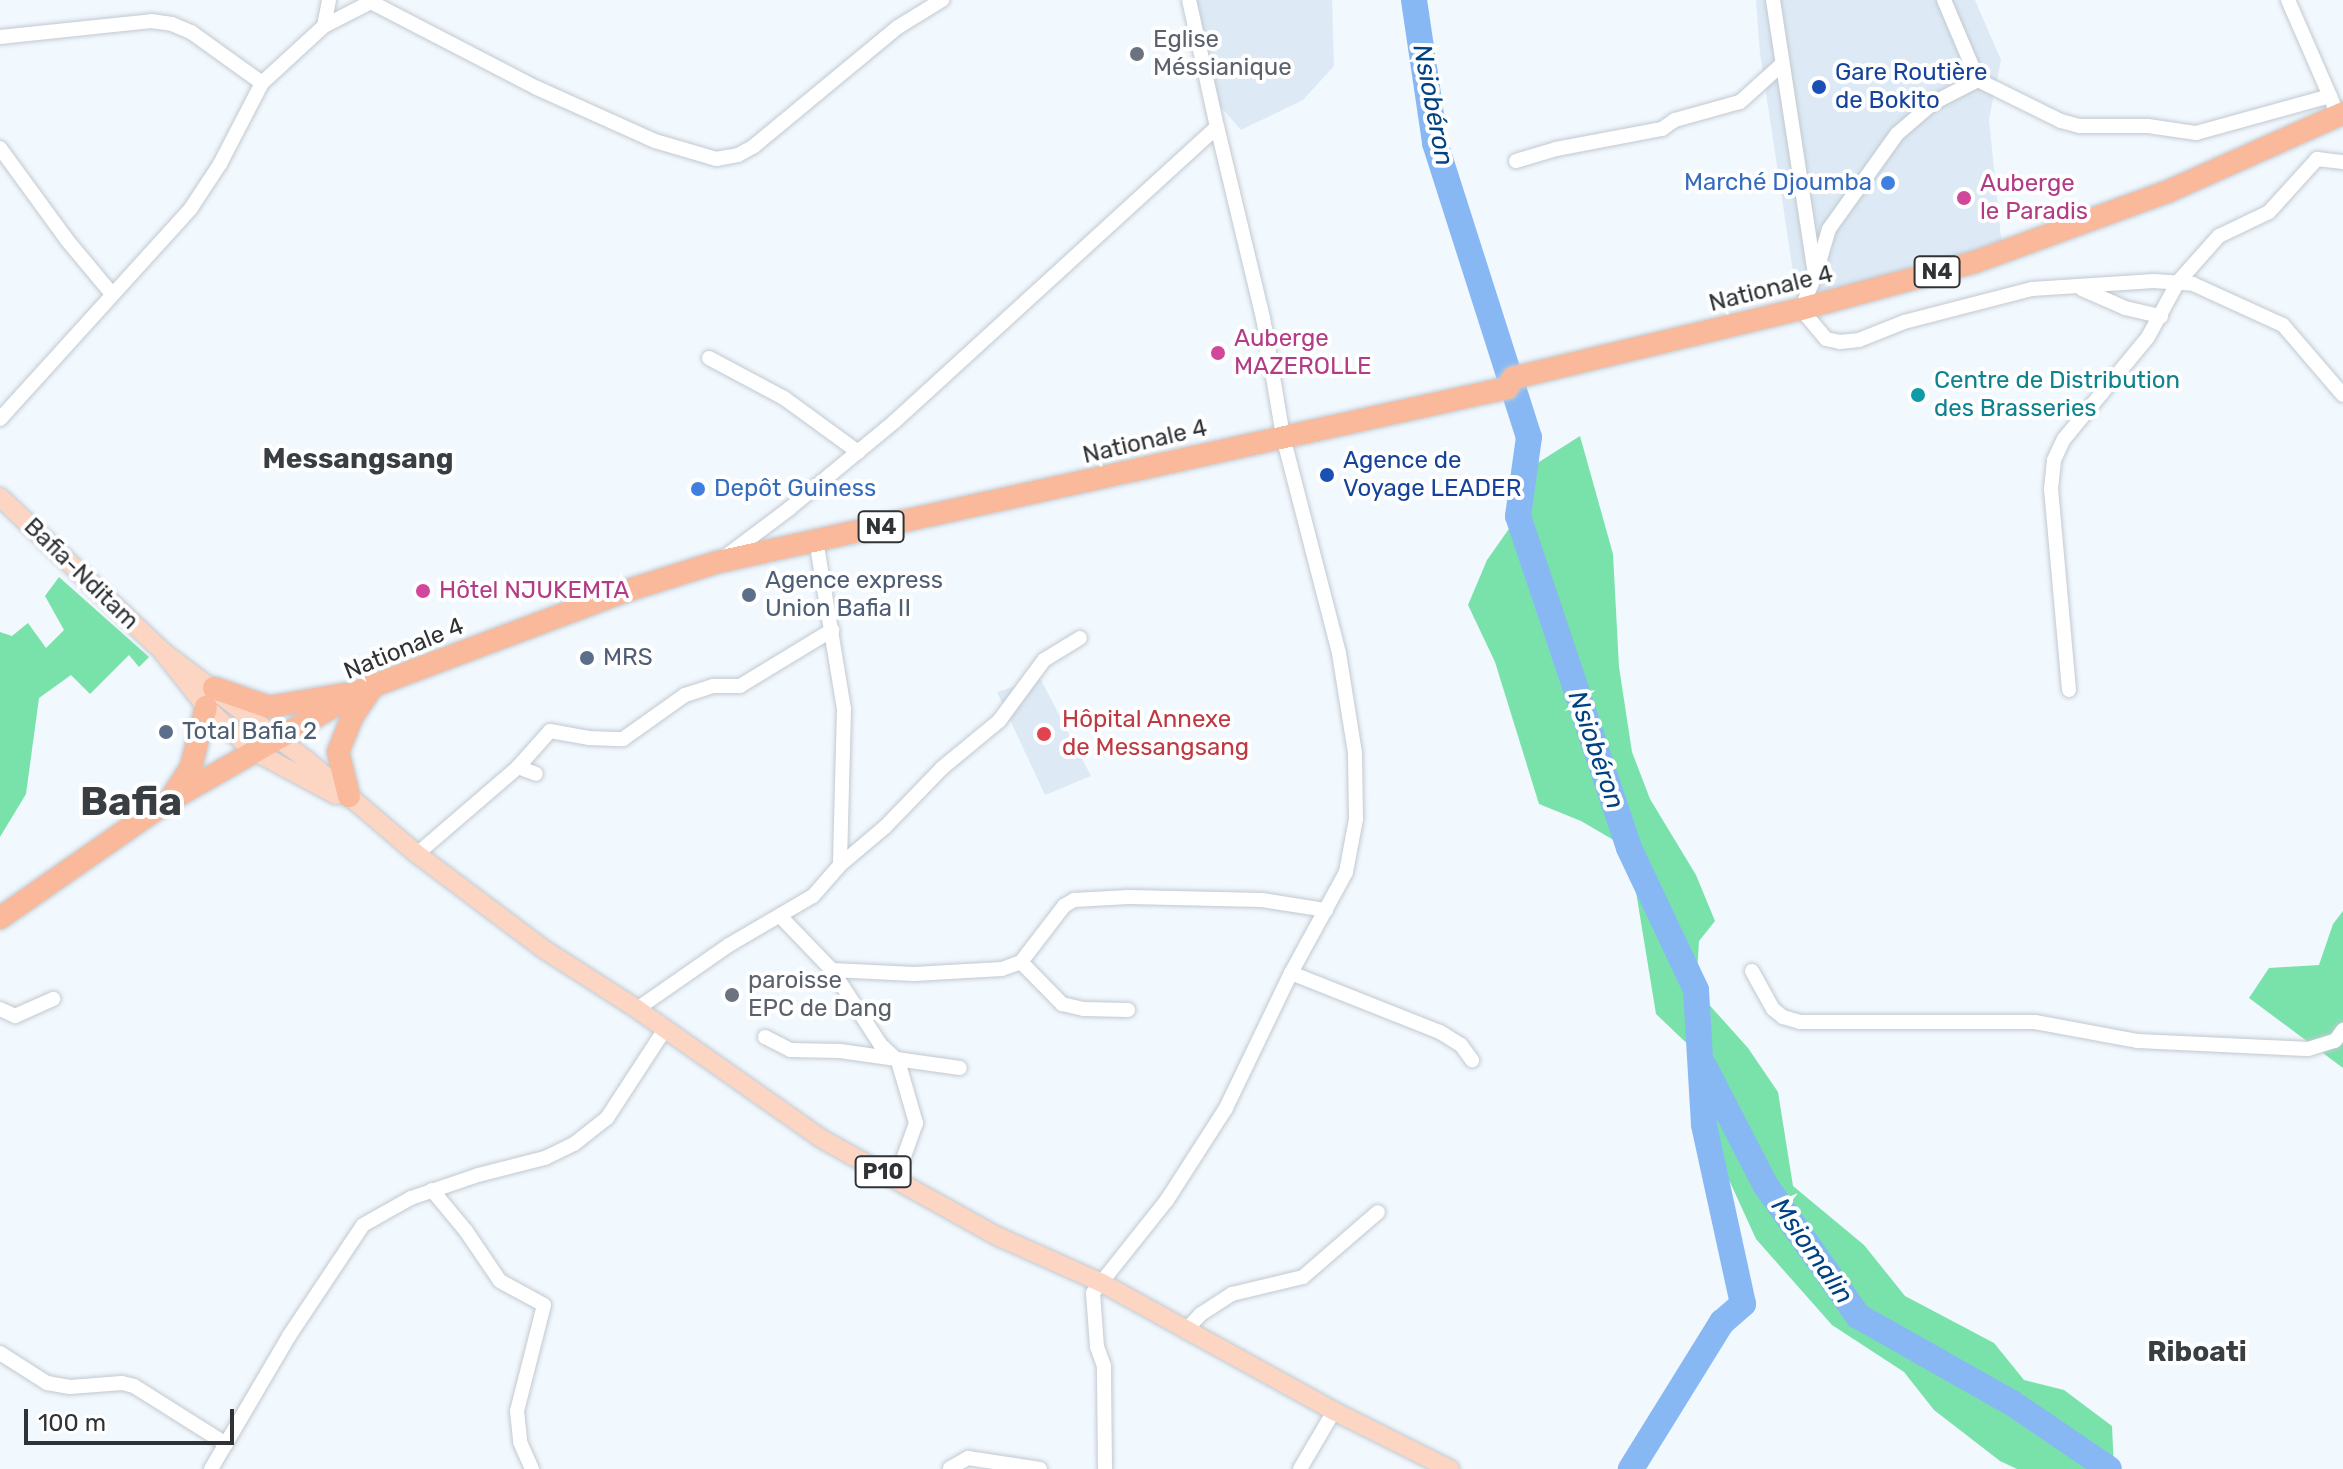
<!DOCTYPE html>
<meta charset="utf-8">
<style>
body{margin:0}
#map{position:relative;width:2343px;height:1469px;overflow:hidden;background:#f1f8fe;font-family:Rubik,sans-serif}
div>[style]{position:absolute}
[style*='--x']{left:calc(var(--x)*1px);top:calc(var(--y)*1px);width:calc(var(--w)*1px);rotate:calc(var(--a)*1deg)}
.built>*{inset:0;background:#ddeaf5}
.forest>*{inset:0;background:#79e2ab}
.river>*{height:26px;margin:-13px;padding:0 13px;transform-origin:13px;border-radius:13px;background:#88b8f4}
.roads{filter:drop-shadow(0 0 2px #c2c9cf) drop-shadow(0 0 2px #c2c9cf)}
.minor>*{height:14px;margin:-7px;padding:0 7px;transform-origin:7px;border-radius:7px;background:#fff}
.major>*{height:18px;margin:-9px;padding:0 9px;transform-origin:9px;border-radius:9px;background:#fcd5c3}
.highway>*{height:22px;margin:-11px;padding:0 11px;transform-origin:11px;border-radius:11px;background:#fab99b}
.dots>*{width:22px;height:22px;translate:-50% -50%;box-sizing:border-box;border:4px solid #fff;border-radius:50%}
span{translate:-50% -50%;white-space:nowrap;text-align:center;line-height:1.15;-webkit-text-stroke:8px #fff;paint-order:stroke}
.shield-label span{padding:2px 6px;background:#fff;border:2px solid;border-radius:6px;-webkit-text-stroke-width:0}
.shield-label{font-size:22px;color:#303335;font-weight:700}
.worship-label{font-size:24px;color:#5b616d}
.left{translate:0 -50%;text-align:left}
.transit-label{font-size:24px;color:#164399}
.shop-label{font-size:24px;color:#366cbe}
.right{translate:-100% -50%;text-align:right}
.hotel-label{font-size:24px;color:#b23c85}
.street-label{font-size:24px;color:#303335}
.culture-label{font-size:24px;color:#0d838f}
.service-label{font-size:24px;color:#4e5e75}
.health-label{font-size:24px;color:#be3a42}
.water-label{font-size:26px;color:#004283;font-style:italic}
.quarter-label{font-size:28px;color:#393e43;font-weight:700}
.town-label{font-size:40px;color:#393e43;font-weight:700}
.scale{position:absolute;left:24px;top:1409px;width:210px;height:36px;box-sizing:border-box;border:4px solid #303335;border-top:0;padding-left:10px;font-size:24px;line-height:28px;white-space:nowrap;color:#303335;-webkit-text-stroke:6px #fff;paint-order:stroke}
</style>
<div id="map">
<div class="built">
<i style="clip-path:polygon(1190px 0,1332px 0,1334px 66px,1303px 100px,1241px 130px,1220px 106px)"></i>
<i style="clip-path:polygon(1756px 0,1975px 0,2001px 60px,1989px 119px,2002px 248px,1798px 305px,1760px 53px)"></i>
<i style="clip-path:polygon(1040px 678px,1091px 776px,1045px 795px,997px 692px)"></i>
</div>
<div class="forest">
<i style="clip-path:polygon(1580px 436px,1613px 554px,1619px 667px,1632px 752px,1650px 799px,1696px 875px,1715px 921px,1699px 941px,1696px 990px,1748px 1048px,1778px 1092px,1793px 1186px,1864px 1245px,1905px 1296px,1994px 1343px,2024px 1380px,2064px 1390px,2112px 1426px,2114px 1469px,2017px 1469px,2000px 1461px,1934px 1410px,1904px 1372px,1832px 1325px,1756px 1239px,1704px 1125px,1698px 1054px,1656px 1014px,1629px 849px,1581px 821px,1539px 804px,1495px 662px,1468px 605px,1487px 560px,1518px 516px,1509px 481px)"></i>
<i style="clip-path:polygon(59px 577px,149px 657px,139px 667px,129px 655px,90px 694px,71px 675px,39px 698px,26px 794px,0 837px,0 632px,12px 636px,28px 623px,46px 648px,64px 630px,45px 596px)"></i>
<i style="clip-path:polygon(2343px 911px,2343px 1068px,2249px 998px,2269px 968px,2319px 965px,2333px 924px)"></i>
</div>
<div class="river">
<i style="--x:1414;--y:0;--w:145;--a:81.6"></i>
<i style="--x:1435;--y:143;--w:309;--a:72.3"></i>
<i style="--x:1529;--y:437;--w:80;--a:97.9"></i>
<i style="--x:1518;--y:516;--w:350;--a:71.5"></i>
<i style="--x:1629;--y:848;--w:157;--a:64.7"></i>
<i style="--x:1696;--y:990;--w:135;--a:86.6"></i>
<i style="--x:1704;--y:1125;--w:183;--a:77.7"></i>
<i style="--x:1743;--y:1304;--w:28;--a:139"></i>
<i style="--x:1722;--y:1322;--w:173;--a:121.8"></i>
<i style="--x:1704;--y:1066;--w:135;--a:62.7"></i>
<i style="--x:1766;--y:1186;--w:159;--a:54.7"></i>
<i style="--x:1858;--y:1316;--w:177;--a:29.5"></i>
<i style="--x:2012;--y:1403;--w:117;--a:34.2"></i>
</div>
<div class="roads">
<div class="minor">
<i style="--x:367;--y:0;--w:191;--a:27.4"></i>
<i style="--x:537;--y:88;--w:129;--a:24.2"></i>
<i style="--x:655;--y:141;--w:64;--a:16.4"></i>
<i style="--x:716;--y:159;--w:22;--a:-10"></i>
<i style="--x:738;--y:155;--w:18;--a:-29"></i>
<i style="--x:754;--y:146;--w:187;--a:-39.6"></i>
<i style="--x:898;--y:27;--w:52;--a:-31.5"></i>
<i style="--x:1773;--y:0;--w:279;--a:81.3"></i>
<i style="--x:1815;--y:276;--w:49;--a:-73.4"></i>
<i style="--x:1829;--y:229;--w:117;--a:-54.4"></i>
<i style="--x:1897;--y:134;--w:48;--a:-40.7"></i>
<i style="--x:1933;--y:103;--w:51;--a:-27.1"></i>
<i style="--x:1944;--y:0;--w:87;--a:67"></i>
<i style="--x:1978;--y:80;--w:93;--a:26.3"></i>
<i style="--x:2061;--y:121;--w:20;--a:15"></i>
<i style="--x:2080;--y:126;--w:68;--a:0"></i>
<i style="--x:2148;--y:126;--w:49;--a:8.3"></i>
<i style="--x:2196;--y:133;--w:139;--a:-15.4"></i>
<i style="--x:2330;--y:96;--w:22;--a:68"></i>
<i style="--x:2288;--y:0;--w:105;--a:66.4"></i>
<i style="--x:324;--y:26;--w:51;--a:-27.1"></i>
<i style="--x:0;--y:37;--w:152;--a:-6"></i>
<i style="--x:151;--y:21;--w:21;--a:8"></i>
<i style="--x:172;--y:24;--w:21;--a:23"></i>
<i style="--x:191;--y:32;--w:87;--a:35.7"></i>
<i style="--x:0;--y:148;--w:114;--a:53.9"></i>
<i style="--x:67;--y:240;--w:70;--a:50.2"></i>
<i style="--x:1516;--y:161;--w:42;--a:-16.7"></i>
<i style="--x:1556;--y:149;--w:108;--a:-10.7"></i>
<i style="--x:1662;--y:129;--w:16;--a:-35"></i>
<i style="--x:1675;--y:120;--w:67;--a:-15.5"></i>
<i style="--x:1740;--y:102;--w:55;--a:-42.1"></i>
<i style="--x:1815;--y:276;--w:36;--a:113"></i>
<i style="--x:1801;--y:309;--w:39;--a:50"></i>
<i style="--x:1826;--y:339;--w:14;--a:12"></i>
<i style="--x:1840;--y:342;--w:19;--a:-6"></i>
<i style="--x:1859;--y:340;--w:48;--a:-21.8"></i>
<i style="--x:1904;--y:322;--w:132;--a:-14.5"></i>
<i style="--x:2032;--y:289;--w:122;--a:-3.8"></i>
<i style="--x:2154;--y:281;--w:39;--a:4"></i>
<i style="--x:2193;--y:284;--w:99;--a:24.5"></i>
<i style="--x:2283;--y:325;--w:92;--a:49.4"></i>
<i style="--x:2082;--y:289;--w:47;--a:23.8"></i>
<i style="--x:2125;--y:308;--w:37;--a:13"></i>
<i style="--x:709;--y:358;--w:85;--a:28.1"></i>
<i style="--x:784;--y:398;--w:92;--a:36.1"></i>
<i style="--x:0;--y:419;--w:285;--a:-47.8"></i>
<i style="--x:191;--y:208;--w:53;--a:-56.6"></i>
<i style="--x:220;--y:164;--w:91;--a:-62.6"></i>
<i style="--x:262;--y:83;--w:84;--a:-42.6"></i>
<i style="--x:324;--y:26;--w:26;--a:-79"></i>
<i style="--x:816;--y:540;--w:171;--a:80.6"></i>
<i style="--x:844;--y:709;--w:156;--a:91.5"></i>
<i style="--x:725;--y:557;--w:81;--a:-37"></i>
<i style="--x:790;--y:508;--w:136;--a:-39.6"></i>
<i style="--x:895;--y:421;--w:436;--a:-42.4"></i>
<i style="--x:1217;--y:127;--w:130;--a:-102.4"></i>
<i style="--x:2069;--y:690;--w:202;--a:-95.1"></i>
<i style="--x:2051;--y:489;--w:29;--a:-84"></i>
<i style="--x:2054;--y:460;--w:23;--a:-65"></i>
<i style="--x:2064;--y:439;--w:132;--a:-50.5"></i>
<i style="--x:2148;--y:337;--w:63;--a:-61.4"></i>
<i style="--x:2178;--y:282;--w:62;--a:-48.3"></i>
<i style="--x:2219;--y:236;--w:55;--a:-25.6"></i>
<i style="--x:2269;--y:212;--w:72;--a:-47.8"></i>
<i style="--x:2317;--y:159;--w:26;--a:7"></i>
<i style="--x:518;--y:767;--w:48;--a:-48.4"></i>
<i style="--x:550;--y:731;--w:39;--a:10"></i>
<i style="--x:588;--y:738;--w:35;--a:2"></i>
<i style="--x:623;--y:739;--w:76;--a:-35.4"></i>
<i style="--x:685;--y:695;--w:29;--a:-18"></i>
<i style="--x:713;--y:686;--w:27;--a:0"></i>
<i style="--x:740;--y:686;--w:108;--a:-31.3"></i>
<i style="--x:417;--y:854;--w:133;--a:-40.7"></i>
<i style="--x:518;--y:767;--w:19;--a:21"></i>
<i style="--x:781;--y:917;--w:74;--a:46.1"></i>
<i style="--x:832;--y:970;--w:88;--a:57"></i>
<i style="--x:880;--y:1044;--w:25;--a:43"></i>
<i style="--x:898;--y:1061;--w:65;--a:73.8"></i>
<i style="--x:916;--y:1123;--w:59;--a:109.7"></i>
<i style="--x:1021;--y:962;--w:59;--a:45.7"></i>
<i style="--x:1062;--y:1004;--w:22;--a:13"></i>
<i style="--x:1083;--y:1009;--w:45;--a:1.3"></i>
<i style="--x:832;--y:970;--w:82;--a:2.8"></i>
<i style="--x:914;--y:974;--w:88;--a:-3.3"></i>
<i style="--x:1002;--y:969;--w:20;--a:-20"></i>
<i style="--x:1021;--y:962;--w:71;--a:-52.5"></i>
<i style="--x:1064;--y:906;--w:12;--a:-31"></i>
<i style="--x:1074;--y:900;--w:55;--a:-3.1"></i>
<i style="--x:1129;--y:897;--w:133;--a:1.3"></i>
<i style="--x:1262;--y:900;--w:65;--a:8.9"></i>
<i style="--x:1752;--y:971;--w:43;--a:61.1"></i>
<i style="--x:1773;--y:1009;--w:13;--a:39"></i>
<i style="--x:1783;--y:1017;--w:18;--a:16"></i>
<i style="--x:1800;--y:1022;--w:235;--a:0"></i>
<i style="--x:2035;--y:1022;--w:105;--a:10.5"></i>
<i style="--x:2138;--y:1041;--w:170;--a:2.7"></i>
<i style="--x:2308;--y:1049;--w:28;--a:-17"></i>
<i style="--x:2335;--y:1041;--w:14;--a:-54"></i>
<i style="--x:1291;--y:973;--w:160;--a:21.6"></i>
<i style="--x:1440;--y:1032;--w:25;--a:32"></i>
<i style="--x:1461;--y:1045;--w:19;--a:54"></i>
<i style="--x:0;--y:1009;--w:17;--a:25"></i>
<i style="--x:15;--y:1016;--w:42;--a:-24.1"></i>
<i style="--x:637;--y:1009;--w:112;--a:-34.8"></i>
<i style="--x:729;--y:945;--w:97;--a:-30.3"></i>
<i style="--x:813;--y:896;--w:41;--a:-48.9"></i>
<i style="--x:840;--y:865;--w:59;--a:-40.2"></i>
<i style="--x:885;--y:827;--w:82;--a:-46"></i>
<i style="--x:942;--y:768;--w:74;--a:-39.5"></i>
<i style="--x:999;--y:721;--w:76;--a:-53.6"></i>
<i style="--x:1044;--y:660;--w:42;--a:-31.4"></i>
<i style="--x:765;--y:1037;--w:28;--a:27"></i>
<i style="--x:790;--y:1050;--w:50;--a:1.1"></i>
<i style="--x:840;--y:1051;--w:121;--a:8.1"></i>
<i style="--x:432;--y:1190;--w:53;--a:50.3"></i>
<i style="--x:466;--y:1231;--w:60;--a:55.8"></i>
<i style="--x:500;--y:1281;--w:50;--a:28.6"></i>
<i style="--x:544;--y:1305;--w:109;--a:104.3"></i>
<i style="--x:517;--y:1411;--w:31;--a:84"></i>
<i style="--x:520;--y:1442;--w:30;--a:66"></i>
<i style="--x:1185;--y:1331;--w:23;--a:-47"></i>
<i style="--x:1201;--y:1314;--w:37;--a:-33"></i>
<i style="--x:1232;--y:1294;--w:73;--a:-13.5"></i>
<i style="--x:1303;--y:1277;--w:99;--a:-40.9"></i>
<i style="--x:0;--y:1353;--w:56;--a:32.6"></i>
<i style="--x:47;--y:1383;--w:23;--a:10"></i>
<i style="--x:70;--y:1387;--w:52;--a:-4.4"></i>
<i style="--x:122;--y:1383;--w:12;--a:14"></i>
<i style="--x:134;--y:1386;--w:109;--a:32.2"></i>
<i style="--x:950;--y:1468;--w:21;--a:-29"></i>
<i style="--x:968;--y:1458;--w:73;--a:8.7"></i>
<i style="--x:211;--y:1469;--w:154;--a:-59.6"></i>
<i style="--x:289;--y:1336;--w:133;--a:-56.3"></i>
<i style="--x:363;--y:1225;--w:55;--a:-29.4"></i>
<i style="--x:411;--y:1198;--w:71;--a:-18.9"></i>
<i style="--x:478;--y:1175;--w:69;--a:-14.2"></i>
<i style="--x:545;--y:1158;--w:32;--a:-26"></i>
<i style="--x:574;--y:1144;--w:42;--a:-38.2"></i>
<i style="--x:607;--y:1118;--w:106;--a:-56.9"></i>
<i style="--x:1105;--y:1469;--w:103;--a:-90.6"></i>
<i style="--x:1104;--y:1366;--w:20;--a:-110"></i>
<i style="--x:1097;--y:1347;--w:54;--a:-94.2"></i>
<i style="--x:1093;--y:1293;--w:119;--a:-51.5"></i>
<i style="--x:1167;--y:1200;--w:109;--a:-57.3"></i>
<i style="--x:1226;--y:1108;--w:150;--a:-64.3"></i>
<i style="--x:1291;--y:973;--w:115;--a:-61.4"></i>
<i style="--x:1346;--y:872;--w:54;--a:-79.3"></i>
<i style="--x:1356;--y:819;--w:66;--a:-90.9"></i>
<i style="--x:1355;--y:753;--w:101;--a:-99.1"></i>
<i style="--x:1339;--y:653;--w:224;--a:-104.5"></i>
<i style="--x:1283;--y:436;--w:120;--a:-99.6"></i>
<i style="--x:1263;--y:318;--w:196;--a:-103.5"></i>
<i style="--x:1300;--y:1469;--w:67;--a:-59.6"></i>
</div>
<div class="major">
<i style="--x:0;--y:497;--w:224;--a:43.5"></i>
<i style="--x:162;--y:651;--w:71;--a:51.8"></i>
<i style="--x:206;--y:707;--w:39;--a:44"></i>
<i style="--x:234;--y:734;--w:26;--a:40"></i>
<i style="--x:254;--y:751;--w:93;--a:28.2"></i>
<i style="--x:162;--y:651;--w:183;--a:37"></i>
<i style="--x:308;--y:761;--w:143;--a:40.5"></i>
<i style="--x:417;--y:854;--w:156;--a:36.9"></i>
<i style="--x:542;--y:948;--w:113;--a:32.7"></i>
<i style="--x:637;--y:1009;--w:226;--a:35.1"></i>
<i style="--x:822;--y:1139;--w:202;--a:29"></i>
<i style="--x:999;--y:1237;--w:113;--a:24.1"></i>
<i style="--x:1102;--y:1283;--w:265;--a:28.9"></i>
<i style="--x:1334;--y:1411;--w:130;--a:26.6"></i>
</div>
<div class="highway">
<i style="--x:214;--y:688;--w:58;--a:19.1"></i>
<i style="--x:269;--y:707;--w:77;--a:-9.7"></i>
<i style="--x:173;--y:795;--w:33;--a:-57"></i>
<i style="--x:191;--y:767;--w:62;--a:-76"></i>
<i style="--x:349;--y:796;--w:45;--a:-104"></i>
<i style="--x:338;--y:752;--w:38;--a:-68"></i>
<i style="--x:352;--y:717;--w:36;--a:-56"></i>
<i style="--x:0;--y:918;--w:207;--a:-34.8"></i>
<i style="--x:170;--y:800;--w:221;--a:-29.8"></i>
<i style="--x:362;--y:690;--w:282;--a:-20.6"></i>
<i style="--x:626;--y:591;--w:96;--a:-17.5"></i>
<i style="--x:718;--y:562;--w:808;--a:-12.44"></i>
<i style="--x:1507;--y:388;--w:12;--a:-59"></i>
<i style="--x:1513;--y:378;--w:296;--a:-13.5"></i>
<i style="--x:1801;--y:309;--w:180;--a:-15.1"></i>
<i style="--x:1975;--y:262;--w:207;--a:-20.1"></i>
<i style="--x:2169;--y:191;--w:191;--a:-24.1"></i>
</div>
</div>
<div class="dots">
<i style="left:1137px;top:54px;background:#6b7280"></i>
<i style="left:1819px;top:87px;background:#1a4fb4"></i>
<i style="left:1888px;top:183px;background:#3f7fe0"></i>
<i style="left:1964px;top:198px;background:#d1479c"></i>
<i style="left:1218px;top:353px;background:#d1479c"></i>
<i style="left:1918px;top:395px;background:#0f9aa8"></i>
<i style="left:1327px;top:475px;background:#1a4fb4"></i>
<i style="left:698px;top:489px;background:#3f7fe0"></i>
<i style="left:423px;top:591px;background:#d1479c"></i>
<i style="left:749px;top:595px;background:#5c6f8a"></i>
<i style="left:587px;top:658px;background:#5c6f8a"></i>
<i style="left:166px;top:732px;background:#5c6f8a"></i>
<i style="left:1044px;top:734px;background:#e0444e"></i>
<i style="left:732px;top:995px;background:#6b7280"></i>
</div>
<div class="shield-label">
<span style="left:1937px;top:272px">N4</span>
<span style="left:881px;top:527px">N4</span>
<span style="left:883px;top:1172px">P10</span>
</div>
<div class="worship-label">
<span class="left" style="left:1153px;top:54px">Eglise<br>Méssianique</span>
<span class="left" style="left:748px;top:995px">paroisse<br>EPC de Dang</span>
</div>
<div class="transit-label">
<span class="left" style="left:1835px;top:87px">Gare Routière<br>de Bokito</span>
<span class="left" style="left:1343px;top:475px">Agence de<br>Voyage LEADER</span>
</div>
<div class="shop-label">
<span class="right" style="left:1872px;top:183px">Marché Djoumba</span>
<span class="left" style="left:714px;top:489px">Depôt Guiness</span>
</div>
<div class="hotel-label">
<span class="left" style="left:1980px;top:198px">Auberge<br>le Paradis</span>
<span class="left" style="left:1234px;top:353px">Auberge<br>MAZEROLLE</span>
<span class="left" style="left:439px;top:591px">Hôtel NJUKEMTA</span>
</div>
<div class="street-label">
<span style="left:1771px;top:289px;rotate:-14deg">Nationale 4</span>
<span style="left:1145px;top:442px;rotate:-13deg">Nationale 4</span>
<span style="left:81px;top:574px;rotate:44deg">Bafia-Nditam</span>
<span style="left:404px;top:649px;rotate:-22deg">Nationale 4</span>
</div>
<div class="culture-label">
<span class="left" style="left:1934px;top:395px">Centre de Distribution<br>des Brasseries</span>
</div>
<div class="service-label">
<span class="left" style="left:765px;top:595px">Agence express<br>Union Bafia II</span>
<span class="left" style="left:603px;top:658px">MRS</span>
<span class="left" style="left:182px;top:732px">Total Bafia 2</span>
</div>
<div class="health-label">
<span class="left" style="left:1062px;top:734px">Hôpital Annexe<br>de Messangsang</span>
</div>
<div class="water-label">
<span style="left:1433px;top:105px;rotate:79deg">Nsiobéron</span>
<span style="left:1596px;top:750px;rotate:71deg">Nsiobéron</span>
<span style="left:1812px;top:1251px;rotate:55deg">Msiomalin</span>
</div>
<div class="quarter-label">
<span style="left:358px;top:459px">Messangsang</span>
<span style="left:2197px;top:1352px">Riboati</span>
</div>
<div class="town-label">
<span style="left:131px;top:802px">Bafia</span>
</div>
<div class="scale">100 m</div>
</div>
